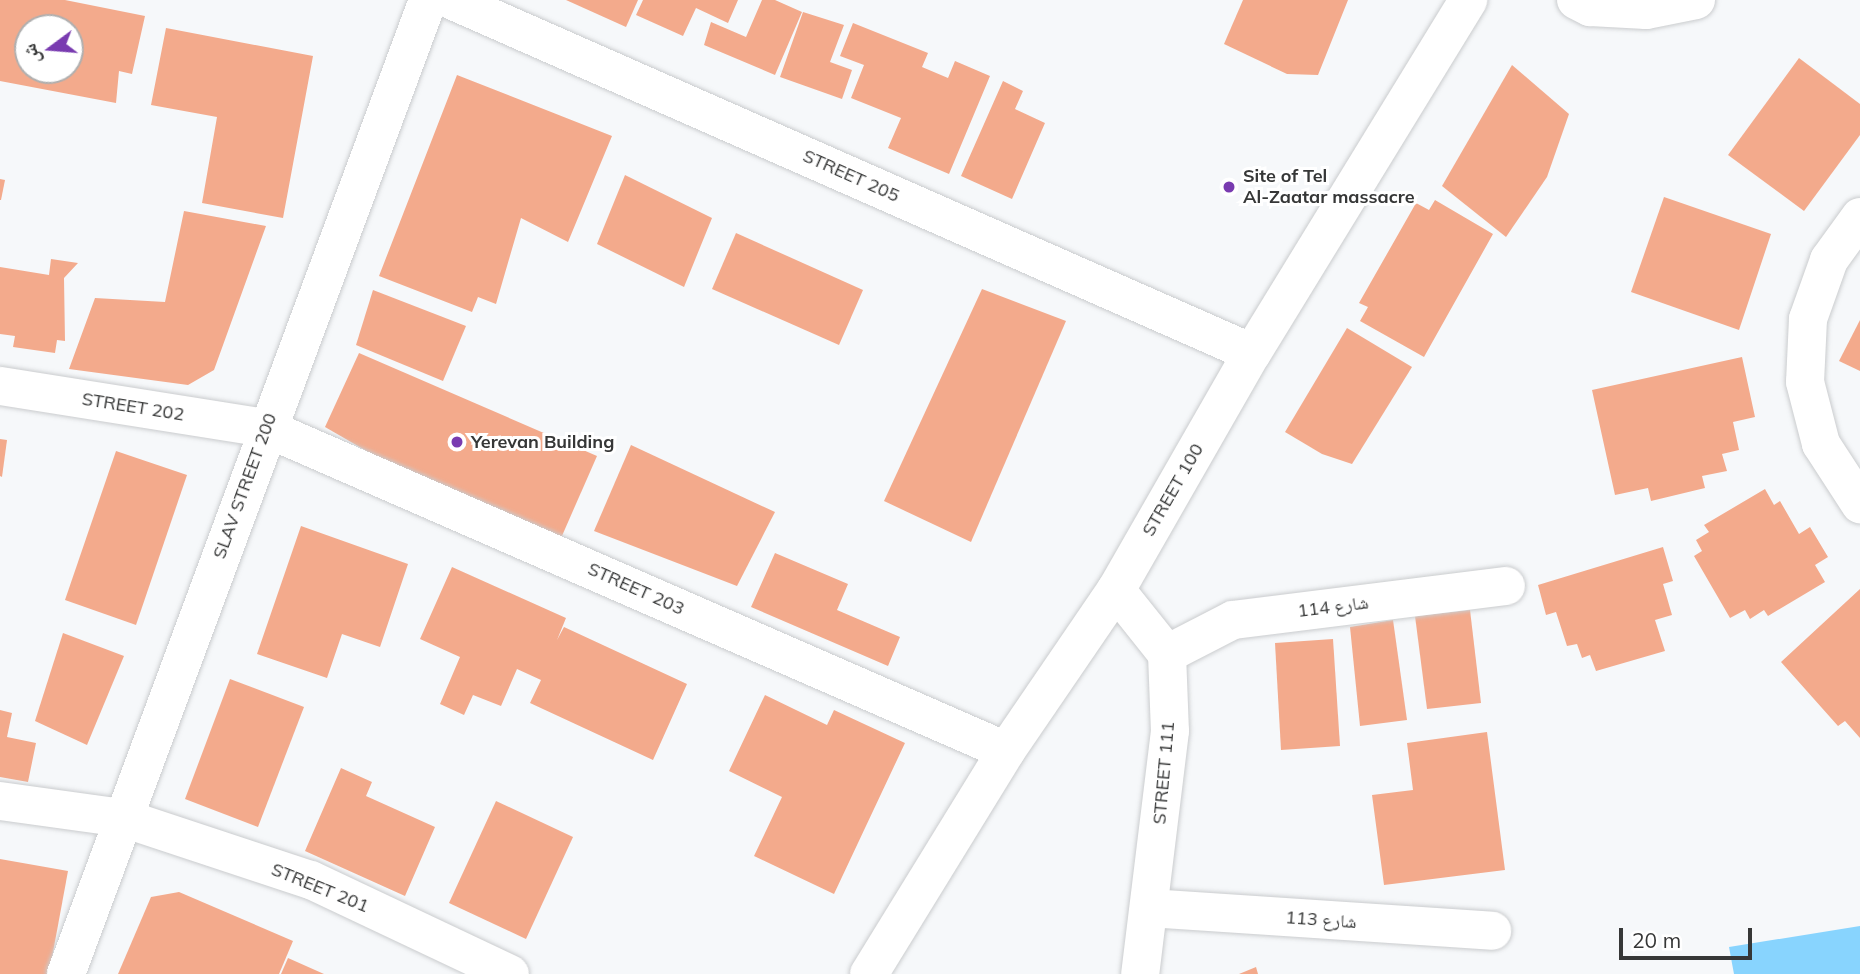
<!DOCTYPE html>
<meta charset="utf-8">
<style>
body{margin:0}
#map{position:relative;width:1860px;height:974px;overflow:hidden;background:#f6f8fa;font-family:Mulish,"Noto Naskh Arabic",sans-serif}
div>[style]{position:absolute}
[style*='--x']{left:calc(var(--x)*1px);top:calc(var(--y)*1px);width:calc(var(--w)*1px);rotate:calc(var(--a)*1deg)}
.water>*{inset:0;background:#88d4fe}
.building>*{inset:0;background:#f3aa8c}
.roads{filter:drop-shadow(0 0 2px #caccce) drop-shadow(0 0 2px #caccce)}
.street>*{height:38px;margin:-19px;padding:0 19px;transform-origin:19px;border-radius:19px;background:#fff}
.dots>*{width:19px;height:19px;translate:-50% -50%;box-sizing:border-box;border:4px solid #fff;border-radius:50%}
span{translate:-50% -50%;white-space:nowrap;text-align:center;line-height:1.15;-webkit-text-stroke:6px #fff;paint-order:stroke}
.street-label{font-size:18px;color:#363737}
.poi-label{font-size:18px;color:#363737;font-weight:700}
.left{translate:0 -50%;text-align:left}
.north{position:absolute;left:14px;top:14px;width:70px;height:70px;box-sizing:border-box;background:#fff;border:2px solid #afafaf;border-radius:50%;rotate:254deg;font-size:19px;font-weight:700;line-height:28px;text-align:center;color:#363737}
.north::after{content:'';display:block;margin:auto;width:24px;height:32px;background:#793bb0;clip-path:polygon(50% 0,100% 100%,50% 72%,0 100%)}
.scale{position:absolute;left:1619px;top:928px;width:133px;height:32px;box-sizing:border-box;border:4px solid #363737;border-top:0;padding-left:9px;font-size:21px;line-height:24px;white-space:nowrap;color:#363737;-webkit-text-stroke:5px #fff;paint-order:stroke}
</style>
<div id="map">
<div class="water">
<i style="clip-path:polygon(1860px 926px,1860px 974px,1734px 974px,1729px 947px)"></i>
</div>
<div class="building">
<i style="clip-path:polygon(evenodd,0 0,65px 0,145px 16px,132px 74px,119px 71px,116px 103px,0 81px,0 0,28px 28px,70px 28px,70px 70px,28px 70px,28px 28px)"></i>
<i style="clip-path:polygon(566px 0,638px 0,626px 27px)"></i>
<i style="clip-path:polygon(643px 0,738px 0,728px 23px,696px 8px,683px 36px,636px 15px)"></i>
<i style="clip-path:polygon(762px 0,775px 0,802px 12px,775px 75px,704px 45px,711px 22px,746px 37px)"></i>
<i style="clip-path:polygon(1243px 0,1348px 0,1318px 75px,1287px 74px,1224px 44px)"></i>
<i style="clip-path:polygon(803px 12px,844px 25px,830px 62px,852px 70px,842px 99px,780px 77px)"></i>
<i style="clip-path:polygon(853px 23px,928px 53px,922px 67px,948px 78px,955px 61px,990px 76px,949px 174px,888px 148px,901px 118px,851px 98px,864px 65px,840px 56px)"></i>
<i style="clip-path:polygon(166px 28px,313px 56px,283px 218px,202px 203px,217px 117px,151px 105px)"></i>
<i style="clip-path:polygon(1799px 58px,1860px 104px,1860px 135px,1804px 211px,1728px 155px)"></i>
<i style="clip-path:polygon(1512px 65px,1569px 114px,1547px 177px,1506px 237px,1442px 186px)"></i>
<i style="clip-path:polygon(457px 75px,612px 136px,568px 242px,521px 218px,496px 304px,478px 297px,472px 312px,379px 276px)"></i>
<i style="clip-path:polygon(1003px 81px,1023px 91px,1015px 109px,1045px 123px,1012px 199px,961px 176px)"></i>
<i style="clip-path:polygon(625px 175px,712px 218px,684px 287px,597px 244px)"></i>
<i style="clip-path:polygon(0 179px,5px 180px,1px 200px,0 200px)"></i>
<i style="clip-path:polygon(1664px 197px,1771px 234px,1739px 330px,1631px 292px)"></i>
<i style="clip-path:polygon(1435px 200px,1493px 234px,1424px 357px,1360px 321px,1368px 307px,1359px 303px,1416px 203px,1429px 210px)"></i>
<i style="clip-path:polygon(184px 211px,266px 226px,214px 370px,188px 385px,69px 369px,95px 298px,165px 302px)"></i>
<i style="clip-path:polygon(736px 233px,863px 290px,839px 345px,712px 289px)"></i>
<i style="clip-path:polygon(51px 259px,78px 263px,64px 278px,65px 341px,57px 340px,55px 353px,13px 347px,15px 336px,0 334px,0 267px,49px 275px)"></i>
<i style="clip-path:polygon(982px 289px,1066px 321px,971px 542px,884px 501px)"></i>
<i style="clip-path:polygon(373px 290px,466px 326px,443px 381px,356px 345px)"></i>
<i style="clip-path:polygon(1860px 320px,1860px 371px,1839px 361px)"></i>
<i style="clip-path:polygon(1347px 328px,1412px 367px,1352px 464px,1322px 454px,1285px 432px)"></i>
<i style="clip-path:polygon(359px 353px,597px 456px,558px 545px,427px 486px,325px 427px)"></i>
<i style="clip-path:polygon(1742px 357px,1755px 417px,1733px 422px,1739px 450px,1722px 454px,1727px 471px,1702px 476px,1705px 488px,1651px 501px,1648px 488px,1615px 495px,1592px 390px)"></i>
<i style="clip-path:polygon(0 439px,7px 440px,2px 477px,0 476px)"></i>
<i style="clip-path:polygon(631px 445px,775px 512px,737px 586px,594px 531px)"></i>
<i style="clip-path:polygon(116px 451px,187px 475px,136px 625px,65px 600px)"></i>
<i style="clip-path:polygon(1765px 489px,1774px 505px,1780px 501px,1799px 534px,1810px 527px,1828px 557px,1815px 565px,1825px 582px,1768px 616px,1764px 610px,1750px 619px,1745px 610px,1730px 618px,1694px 556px,1702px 551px,1696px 540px,1709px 532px,1704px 525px)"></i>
<i style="clip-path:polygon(301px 526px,408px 564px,380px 647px,342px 634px,327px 678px,257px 654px)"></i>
<i style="clip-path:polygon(1663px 547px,1673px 581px,1663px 584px,1672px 615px,1655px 620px,1665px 651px,1596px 671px,1590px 655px,1582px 658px,1577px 644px,1567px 646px,1556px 612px,1546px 615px,1538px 585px)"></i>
<i style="clip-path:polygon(775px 553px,848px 584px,837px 610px,900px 637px,888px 666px,751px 607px)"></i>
<i style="clip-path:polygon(452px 567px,566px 618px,557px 640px,564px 627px,687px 684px,653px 760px,530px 703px,541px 680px,517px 669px,501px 706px,473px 695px,464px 715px,440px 704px,460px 657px,420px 639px)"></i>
<i style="clip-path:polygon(1860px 589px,1860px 738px,1845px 721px,1838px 726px,1781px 662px)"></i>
<i style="clip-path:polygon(1470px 610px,1481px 703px,1427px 709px,1415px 616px)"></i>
<i style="clip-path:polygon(1393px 620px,1407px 720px,1360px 726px,1350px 627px)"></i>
<i style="clip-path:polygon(63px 633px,124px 656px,87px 745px,35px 721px)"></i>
<i style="clip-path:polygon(1333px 639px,1340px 746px,1281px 750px,1275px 643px)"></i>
<i style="clip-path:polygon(230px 679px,304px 707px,258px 827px,185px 799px)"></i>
<i style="clip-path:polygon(765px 695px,827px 725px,834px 710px,905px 743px,834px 894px,754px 856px,782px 797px,729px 771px)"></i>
<i style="clip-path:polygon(0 710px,12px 713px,7px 737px,36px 743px,28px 782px,0 777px)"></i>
<i style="clip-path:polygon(1487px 732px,1505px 870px,1384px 885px,1372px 795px,1413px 790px,1407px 743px)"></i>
<i style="clip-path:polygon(341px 768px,372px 782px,366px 796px,435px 827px,405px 896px,305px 851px)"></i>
<i style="clip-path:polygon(496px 801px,573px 837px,526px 939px,449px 903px)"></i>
<i style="clip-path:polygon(0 859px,68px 871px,49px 974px,0 974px)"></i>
<i style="clip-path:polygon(179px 892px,293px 941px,279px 974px,118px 974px,151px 897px)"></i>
<i style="clip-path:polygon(288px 958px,324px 974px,281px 974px)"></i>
<i style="clip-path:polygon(1256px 967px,1258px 974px,1239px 974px)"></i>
</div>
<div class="roads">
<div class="street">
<i style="--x:451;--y:0;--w:875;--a:23.78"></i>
<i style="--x:1576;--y:0;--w:16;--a:27"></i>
<i style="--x:1590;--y:7;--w:56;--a:3.1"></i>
<i style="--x:1646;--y:10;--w:51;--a:-11.3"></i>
<i style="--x:1860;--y:217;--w:53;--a:125.8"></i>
<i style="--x:1829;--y:260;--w:63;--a:109.6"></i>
<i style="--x:1808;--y:319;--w:63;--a:92.7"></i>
<i style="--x:1805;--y:382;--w:64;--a:75.5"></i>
<i style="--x:1821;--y:444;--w:72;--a:57"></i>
<i style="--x:0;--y:386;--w:269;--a:9"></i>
<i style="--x:266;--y:428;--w:807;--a:23.58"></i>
<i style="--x:1116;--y:590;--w:82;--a:51.4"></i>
<i style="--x:1167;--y:654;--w:77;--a:87.8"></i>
<i style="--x:1170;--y:731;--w:245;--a:97"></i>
<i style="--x:1167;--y:654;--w:74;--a:-27.3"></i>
<i style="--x:1233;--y:620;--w:275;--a:-7.1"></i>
<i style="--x:0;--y:801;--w:124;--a:7.9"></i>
<i style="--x:123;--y:818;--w:198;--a:18.3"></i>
<i style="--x:311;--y:880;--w:220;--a:25.3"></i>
<i style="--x:1149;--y:908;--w:344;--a:3.8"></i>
<i style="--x:66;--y:974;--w:1039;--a:-69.61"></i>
<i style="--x:869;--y:974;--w:262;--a:-58.4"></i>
<i style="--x:1006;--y:751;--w:195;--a:-55.7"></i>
<i style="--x:1116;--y:590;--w:273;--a:-60.2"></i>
<i style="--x:1252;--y:353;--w:414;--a:-58.5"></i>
</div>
</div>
<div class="dots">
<i style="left:1229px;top:187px;background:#793bb0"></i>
<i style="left:457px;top:442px;background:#793bb0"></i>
</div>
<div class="street-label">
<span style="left:851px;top:176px;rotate:24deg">STREET 205</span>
<span style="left:133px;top:407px;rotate:9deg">STREET 202</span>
<span style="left:245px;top:486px;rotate:-70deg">SLAV STREET 200</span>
<span style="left:1173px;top:490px;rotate:-60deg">STREET 100</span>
<span style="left:636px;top:589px;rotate:24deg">STREET 203</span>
<span style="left:1333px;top:607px;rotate:-7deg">شارع 114</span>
<span style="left:1164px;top:773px;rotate:-85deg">STREET 111</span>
<span style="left:320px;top:888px;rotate:22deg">STREET 201</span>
<span style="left:1321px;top:920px;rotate:4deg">شارع 113</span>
</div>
<div class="poi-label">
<span class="left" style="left:1243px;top:187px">Site of Tel<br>Al-Zaatar massacre</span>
<span class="left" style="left:471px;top:442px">Yerevan Building</span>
</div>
<div class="north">ش</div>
<div class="scale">20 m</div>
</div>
